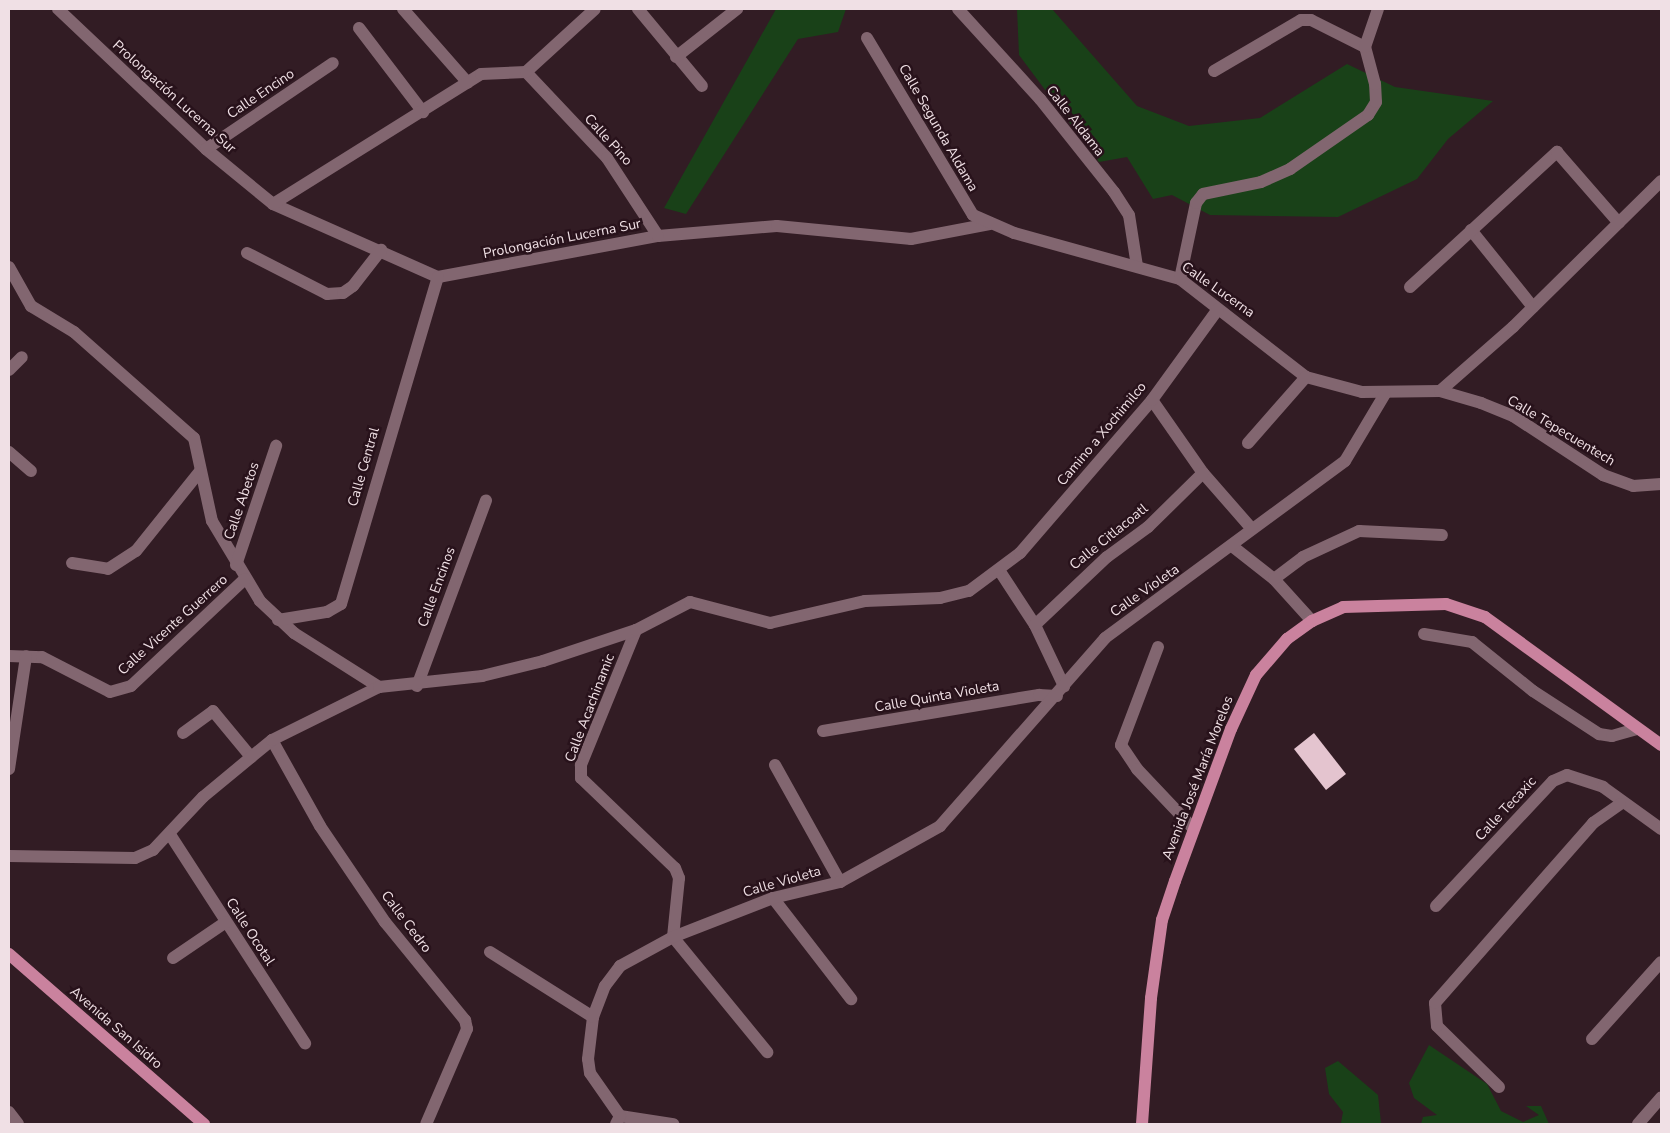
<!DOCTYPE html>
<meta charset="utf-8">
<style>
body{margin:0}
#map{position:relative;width:1670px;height:1133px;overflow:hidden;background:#321c24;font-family:"Nunito Sans",sans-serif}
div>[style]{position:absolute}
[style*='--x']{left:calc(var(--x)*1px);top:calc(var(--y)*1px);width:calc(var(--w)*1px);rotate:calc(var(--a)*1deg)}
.green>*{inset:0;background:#194118}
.building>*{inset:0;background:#e4c4cf}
.minor>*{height:12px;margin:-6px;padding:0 6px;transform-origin:6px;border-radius:6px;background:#826670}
.major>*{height:12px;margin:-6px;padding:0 6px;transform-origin:6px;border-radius:6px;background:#ca829e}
span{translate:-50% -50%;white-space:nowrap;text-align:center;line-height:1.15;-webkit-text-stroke:5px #28121b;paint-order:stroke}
.street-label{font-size:14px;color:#f0e0e5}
.frame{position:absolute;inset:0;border:10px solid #f0e0e5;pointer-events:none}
</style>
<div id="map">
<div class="green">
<i style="clip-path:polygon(776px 9px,846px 9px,838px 32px,798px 39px,686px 214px,664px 208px)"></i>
<i style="clip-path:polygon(1017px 9px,1052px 9px,1137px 106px,1189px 126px,1260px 118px,1347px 64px,1395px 87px,1493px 101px,1448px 139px,1417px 179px,1338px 217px,1210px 215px,1172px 195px,1153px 199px,1127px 157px,1099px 162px,1019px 55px)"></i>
<i style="clip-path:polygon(1429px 1045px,1487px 1084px,1501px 1111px,1523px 1122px,1539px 1115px,1526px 1106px,1541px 1106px,1549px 1124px,1421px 1124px,1423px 1117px,1437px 1115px,1414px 1098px,1409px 1083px)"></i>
<i style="clip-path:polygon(1338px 1061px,1378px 1095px,1381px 1123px,1391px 1124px,1341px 1123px,1343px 1112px,1329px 1094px,1325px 1068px)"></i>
</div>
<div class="building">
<i style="clip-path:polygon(1314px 733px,1346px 774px,1326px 790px,1294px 749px)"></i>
</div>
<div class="minor">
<i style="--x:58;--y:9;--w:204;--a:43.4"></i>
<i style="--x:206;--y:149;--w:87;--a:39.4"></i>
<i style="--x:273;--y:204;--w:180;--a:23.9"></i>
<i style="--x:438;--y:277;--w:224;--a:-10.6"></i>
<i style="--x:658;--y:236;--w:119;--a:-4.8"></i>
<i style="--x:777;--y:226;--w:135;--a:5.5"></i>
<i style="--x:911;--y:239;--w:80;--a:-10.8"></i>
<i style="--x:403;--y:9;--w:98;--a:48.7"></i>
<i style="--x:638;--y:9;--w:100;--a:50.3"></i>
<i style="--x:958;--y:9;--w:122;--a:47.7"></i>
<i style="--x:1040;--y:99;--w:119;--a:51.5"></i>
<i style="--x:1114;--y:192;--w:27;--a:57"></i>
<i style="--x:1129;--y:215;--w:52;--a:81.1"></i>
<i style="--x:359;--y:28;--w:106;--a:52.7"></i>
<i style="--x:867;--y:38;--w:206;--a:59.1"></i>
<i style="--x:973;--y:215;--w:45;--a:23.7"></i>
<i style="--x:1014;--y:233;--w:172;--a:15.5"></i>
<i style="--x:1180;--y:279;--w:160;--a:37.9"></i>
<i style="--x:1306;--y:377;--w:58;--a:15"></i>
<i style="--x:1362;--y:392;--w:78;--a:-0.7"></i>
<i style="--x:1440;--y:391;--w:43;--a:16.3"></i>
<i style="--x:1481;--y:403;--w:35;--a:22"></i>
<i style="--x:1513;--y:416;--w:108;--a:33.2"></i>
<i style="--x:1603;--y:475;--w:32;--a:20"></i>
<i style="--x:1633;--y:486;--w:28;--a:-4"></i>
<i style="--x:676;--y:57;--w:78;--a:-38.2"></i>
<i style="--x:1214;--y:71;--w:101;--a:-30.4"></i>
<i style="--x:1301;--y:20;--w:10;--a:0"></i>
<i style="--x:1311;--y:20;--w:60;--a:26.6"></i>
<i style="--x:526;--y:72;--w:118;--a:46.7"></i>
<i style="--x:607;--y:158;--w:93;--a:56.8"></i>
<i style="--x:206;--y:149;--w:153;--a:-34.1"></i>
<i style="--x:273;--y:204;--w:245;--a:-32"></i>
<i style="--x:481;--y:74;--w:45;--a:-2.5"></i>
<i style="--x:526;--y:72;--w:93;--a:-42.4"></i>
<i style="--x:1471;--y:230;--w:99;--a:51.2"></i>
<i style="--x:247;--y:253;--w:90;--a:27.1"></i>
<i style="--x:327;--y:294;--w:16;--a:-4"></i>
<i style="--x:343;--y:293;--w:12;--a:-35"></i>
<i style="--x:353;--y:286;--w:46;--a:-52.1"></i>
<i style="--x:9;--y:267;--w:45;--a:60.6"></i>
<i style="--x:31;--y:306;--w:50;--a:31.2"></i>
<i style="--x:74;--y:332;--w:160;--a:41.5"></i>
<i style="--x:194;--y:438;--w:85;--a:77.8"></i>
<i style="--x:212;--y:521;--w:93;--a:59"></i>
<i style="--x:260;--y:601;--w:47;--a:43.3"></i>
<i style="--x:294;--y:633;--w:101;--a:32.4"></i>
<i style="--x:1180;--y:279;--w:78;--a:-78.1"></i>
<i style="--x:1196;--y:203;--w:11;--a:-52"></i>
<i style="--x:1203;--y:194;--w:59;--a:-11.7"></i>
<i style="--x:1261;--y:182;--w:32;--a:-24"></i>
<i style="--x:1290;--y:169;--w:95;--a:-34.7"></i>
<i style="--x:1368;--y:115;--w:15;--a:-58"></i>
<i style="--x:1376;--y:102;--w:18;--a:-93"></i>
<i style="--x:1375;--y:84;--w:38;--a:-105"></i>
<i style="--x:1365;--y:47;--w:40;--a:-71.1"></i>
<i style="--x:1410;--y:287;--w:200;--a:-42.6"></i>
<i style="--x:1557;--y:152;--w:94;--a:48.9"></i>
<i style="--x:9;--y:370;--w:18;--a:-45"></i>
<i style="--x:1440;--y:391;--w:97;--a:-41.2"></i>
<i style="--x:1513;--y:327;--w:208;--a:-44.6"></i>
<i style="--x:1152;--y:400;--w:89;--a:55.1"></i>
<i style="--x:1203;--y:473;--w:74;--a:48.8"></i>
<i style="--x:1248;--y:443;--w:88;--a:-48.7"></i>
<i style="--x:9;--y:452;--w:29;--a:41"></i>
<i style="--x:1232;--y:546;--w:53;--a:38.2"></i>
<i style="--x:1274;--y:579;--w:57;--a:47.9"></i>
<i style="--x:72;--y:563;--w:36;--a:9"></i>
<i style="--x:108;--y:569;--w:33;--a:-33"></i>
<i style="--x:136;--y:551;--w:102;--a:-51.3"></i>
<i style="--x:236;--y:565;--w:126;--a:-71.4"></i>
<i style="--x:999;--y:570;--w:66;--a:56.8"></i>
<i style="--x:1035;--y:625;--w:68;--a:64.6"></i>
<i style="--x:1274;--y:579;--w:36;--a:-37"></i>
<i style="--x:1303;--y:557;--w:62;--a:-24.9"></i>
<i style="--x:1359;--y:531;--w:83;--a:2.8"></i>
<i style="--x:278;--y:620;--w:50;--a:-9.3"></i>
<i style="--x:327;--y:612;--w:16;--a:-30"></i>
<i style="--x:341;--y:604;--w:341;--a:-73.5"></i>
<i style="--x:1035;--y:625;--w:99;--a:-43.4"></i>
<i style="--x:1107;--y:557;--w:51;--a:-36.2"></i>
<i style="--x:1148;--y:527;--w:77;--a:-44.5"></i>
<i style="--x:636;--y:630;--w:146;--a:112.2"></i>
<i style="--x:581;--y:765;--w:13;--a:90"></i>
<i style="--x:581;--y:778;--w:130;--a:43.8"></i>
<i style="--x:675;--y:868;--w:11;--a:68"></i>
<i style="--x:679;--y:878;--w:59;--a:95.8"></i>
<i style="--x:673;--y:937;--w:149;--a:50.7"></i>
<i style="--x:1424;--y:634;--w:49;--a:9.5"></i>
<i style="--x:1472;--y:642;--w:78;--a:38.8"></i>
<i style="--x:1533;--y:691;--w:79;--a:33.1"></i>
<i style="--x:1599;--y:734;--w:13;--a:9"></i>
<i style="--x:1612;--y:736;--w:25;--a:-16"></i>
<i style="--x:1158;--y:647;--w:105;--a:110.7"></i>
<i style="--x:1121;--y:745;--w:29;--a:56"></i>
<i style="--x:1137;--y:769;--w:81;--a:46.5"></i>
<i style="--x:9;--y:656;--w:33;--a:2"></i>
<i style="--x:42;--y:657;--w:76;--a:27.2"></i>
<i style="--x:110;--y:692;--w:22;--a:-16"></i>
<i style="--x:131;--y:686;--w:156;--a:-43.2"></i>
<i style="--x:417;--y:686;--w:198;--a:-69.6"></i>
<i style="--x:823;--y:731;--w:219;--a:-9.5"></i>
<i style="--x:1039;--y:695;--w:18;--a:3"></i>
<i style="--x:183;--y:733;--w:37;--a:-36"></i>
<i style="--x:213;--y:711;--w:60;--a:50.4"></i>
<i style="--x:272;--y:740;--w:98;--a:60.8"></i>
<i style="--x:320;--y:826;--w:116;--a:55.9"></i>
<i style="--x:385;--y:922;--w:127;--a:50.8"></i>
<i style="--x:465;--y:1020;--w:9;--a:77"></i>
<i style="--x:467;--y:1029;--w:103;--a:113.3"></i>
<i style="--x:775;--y:765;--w:134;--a:60.9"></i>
<i style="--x:9;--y:769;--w:114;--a:-81.4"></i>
<i style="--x:171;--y:836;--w:247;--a:57.1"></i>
<i style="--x:9;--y:856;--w:126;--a:0.9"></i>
<i style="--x:135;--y:858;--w:20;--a:-24"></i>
<i style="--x:153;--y:850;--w:73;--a:-46.7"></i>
<i style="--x:203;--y:797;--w:89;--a:-39.6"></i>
<i style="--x:272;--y:740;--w:119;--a:-26.4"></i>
<i style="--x:379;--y:687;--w:104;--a:-6.1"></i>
<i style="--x:482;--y:676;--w:63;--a:-13.8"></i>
<i style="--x:543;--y:661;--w:98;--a:-18.4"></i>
<i style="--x:636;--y:630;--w:61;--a:-27.4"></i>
<i style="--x:690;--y:602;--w:83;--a:14.7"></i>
<i style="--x:770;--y:623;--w:98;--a:-13"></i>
<i style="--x:865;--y:601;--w:75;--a:-2.3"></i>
<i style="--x:940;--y:598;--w:30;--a:-14"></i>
<i style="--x:969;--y:591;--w:64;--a:-36.7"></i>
<i style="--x:1020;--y:553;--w:202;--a:-49.2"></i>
<i style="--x:1152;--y:400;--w:112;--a:-54"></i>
<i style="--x:773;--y:898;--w:128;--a:52.3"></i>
<i style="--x:1436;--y:906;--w:171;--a:-46.9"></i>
<i style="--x:1553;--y:781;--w:15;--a:-23"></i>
<i style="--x:1567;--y:775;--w:38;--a:18"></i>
<i style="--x:1603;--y:787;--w:72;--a:35.9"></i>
<i style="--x:490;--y:952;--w:122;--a:32.3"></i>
<i style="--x:173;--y:958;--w:64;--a:-34.2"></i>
<i style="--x:1592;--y:1039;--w:103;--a:-48.1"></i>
<i style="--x:1499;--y:1087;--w:87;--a:-135.5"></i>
<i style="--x:1437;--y:1026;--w:23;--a:-95"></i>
<i style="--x:1435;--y:1003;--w:240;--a:-48.7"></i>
<i style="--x:1593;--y:823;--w:33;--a:-35"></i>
<i style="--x:9;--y:1112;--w:15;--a:53"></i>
<i style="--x:620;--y:1116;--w:54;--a:8.6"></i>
<i style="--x:616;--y:1124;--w:9;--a:-63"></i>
<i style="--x:620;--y:1116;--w:52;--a:-124.9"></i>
<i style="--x:590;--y:1073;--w:14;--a:-98"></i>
<i style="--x:588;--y:1059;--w:42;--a:-83.2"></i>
<i style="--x:593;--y:1017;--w:33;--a:-69"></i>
<i style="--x:605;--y:986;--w:25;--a:-53"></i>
<i style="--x:620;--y:966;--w:60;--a:-28.7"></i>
<i style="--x:673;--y:937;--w:107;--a:-21.3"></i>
<i style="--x:773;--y:898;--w:69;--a:-13.4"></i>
<i style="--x:840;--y:882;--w:115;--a:-29.2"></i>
<i style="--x:940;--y:826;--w:250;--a:-48.7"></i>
<i style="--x:1105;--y:638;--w:298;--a:-36.4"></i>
<i style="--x:1345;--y:461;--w:78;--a:-59.2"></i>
<i style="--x:1638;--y:1124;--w:35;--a:-49"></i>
</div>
<div class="major">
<i style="--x:9;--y:954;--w:259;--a:41.1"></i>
<i style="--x:1142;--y:1124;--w:126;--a:-85.9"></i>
<i style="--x:1151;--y:998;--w:79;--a:-82"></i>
<i style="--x:1162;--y:920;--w:41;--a:-71.6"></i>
<i style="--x:1175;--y:881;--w:162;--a:-69.8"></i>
<i style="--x:1231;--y:729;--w:60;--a:-65.2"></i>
<i style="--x:1256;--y:675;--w:48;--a:-49.3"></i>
<i style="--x:1287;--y:639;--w:31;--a:-36"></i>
<i style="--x:1312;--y:621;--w:34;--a:-24"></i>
<i style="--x:1343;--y:607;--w:103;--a:-1.7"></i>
<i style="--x:1446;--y:604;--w:41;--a:18.4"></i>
<i style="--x:1485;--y:617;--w:218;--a:36"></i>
</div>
<div class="street-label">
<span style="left:261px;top:94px;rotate:-34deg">Calle Encino</span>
<span style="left:174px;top:97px;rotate:42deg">Prolongación Lucerna Sur</span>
<span style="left:1075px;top:121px;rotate:52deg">Calle Aldama</span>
<span style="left:938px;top:128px;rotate:60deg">Calle Segunda Aldama</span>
<span style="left:608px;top:140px;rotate:48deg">Calle Pino</span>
<span style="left:562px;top:239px;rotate:-11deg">Prolongación Lucerna Sur</span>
<span style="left:1218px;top:290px;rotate:35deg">Calle Lucerna</span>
<span style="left:1561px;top:431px;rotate:31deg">Calle Tepecuentech</span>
<span style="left:1102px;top:434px;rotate:-50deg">Camino a Xochimilco</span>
<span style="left:364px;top:467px;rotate:-74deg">Calle Central</span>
<span style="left:242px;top:501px;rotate:-71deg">Calle Abetos</span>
<span style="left:1109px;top:537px;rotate:-39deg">Calle Citlacoatl</span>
<span style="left:437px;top:587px;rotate:-70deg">Calle Encinos</span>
<span style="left:1145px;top:591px;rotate:-35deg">Calle Violeta</span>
<span style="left:173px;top:625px;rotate:-42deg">Calle Vicente Guerrero</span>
<span style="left:937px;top:697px;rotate:-10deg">Calle Quinta Violeta</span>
<span style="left:590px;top:708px;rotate:-69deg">Calle Acachinamic</span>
<span style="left:1198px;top:778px;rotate:-69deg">Avenida José María Morelos</span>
<span style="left:1506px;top:809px;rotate:-47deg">Calle Tecaxic</span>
<span style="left:782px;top:882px;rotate:-16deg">Calle Violeta</span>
<span style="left:406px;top:922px;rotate:53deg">Calle Cedro</span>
<span style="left:250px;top:932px;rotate:57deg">Calle Ocotal</span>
<span style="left:116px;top:1028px;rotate:41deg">Avenida San Isidro</span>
</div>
<div class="frame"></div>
</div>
